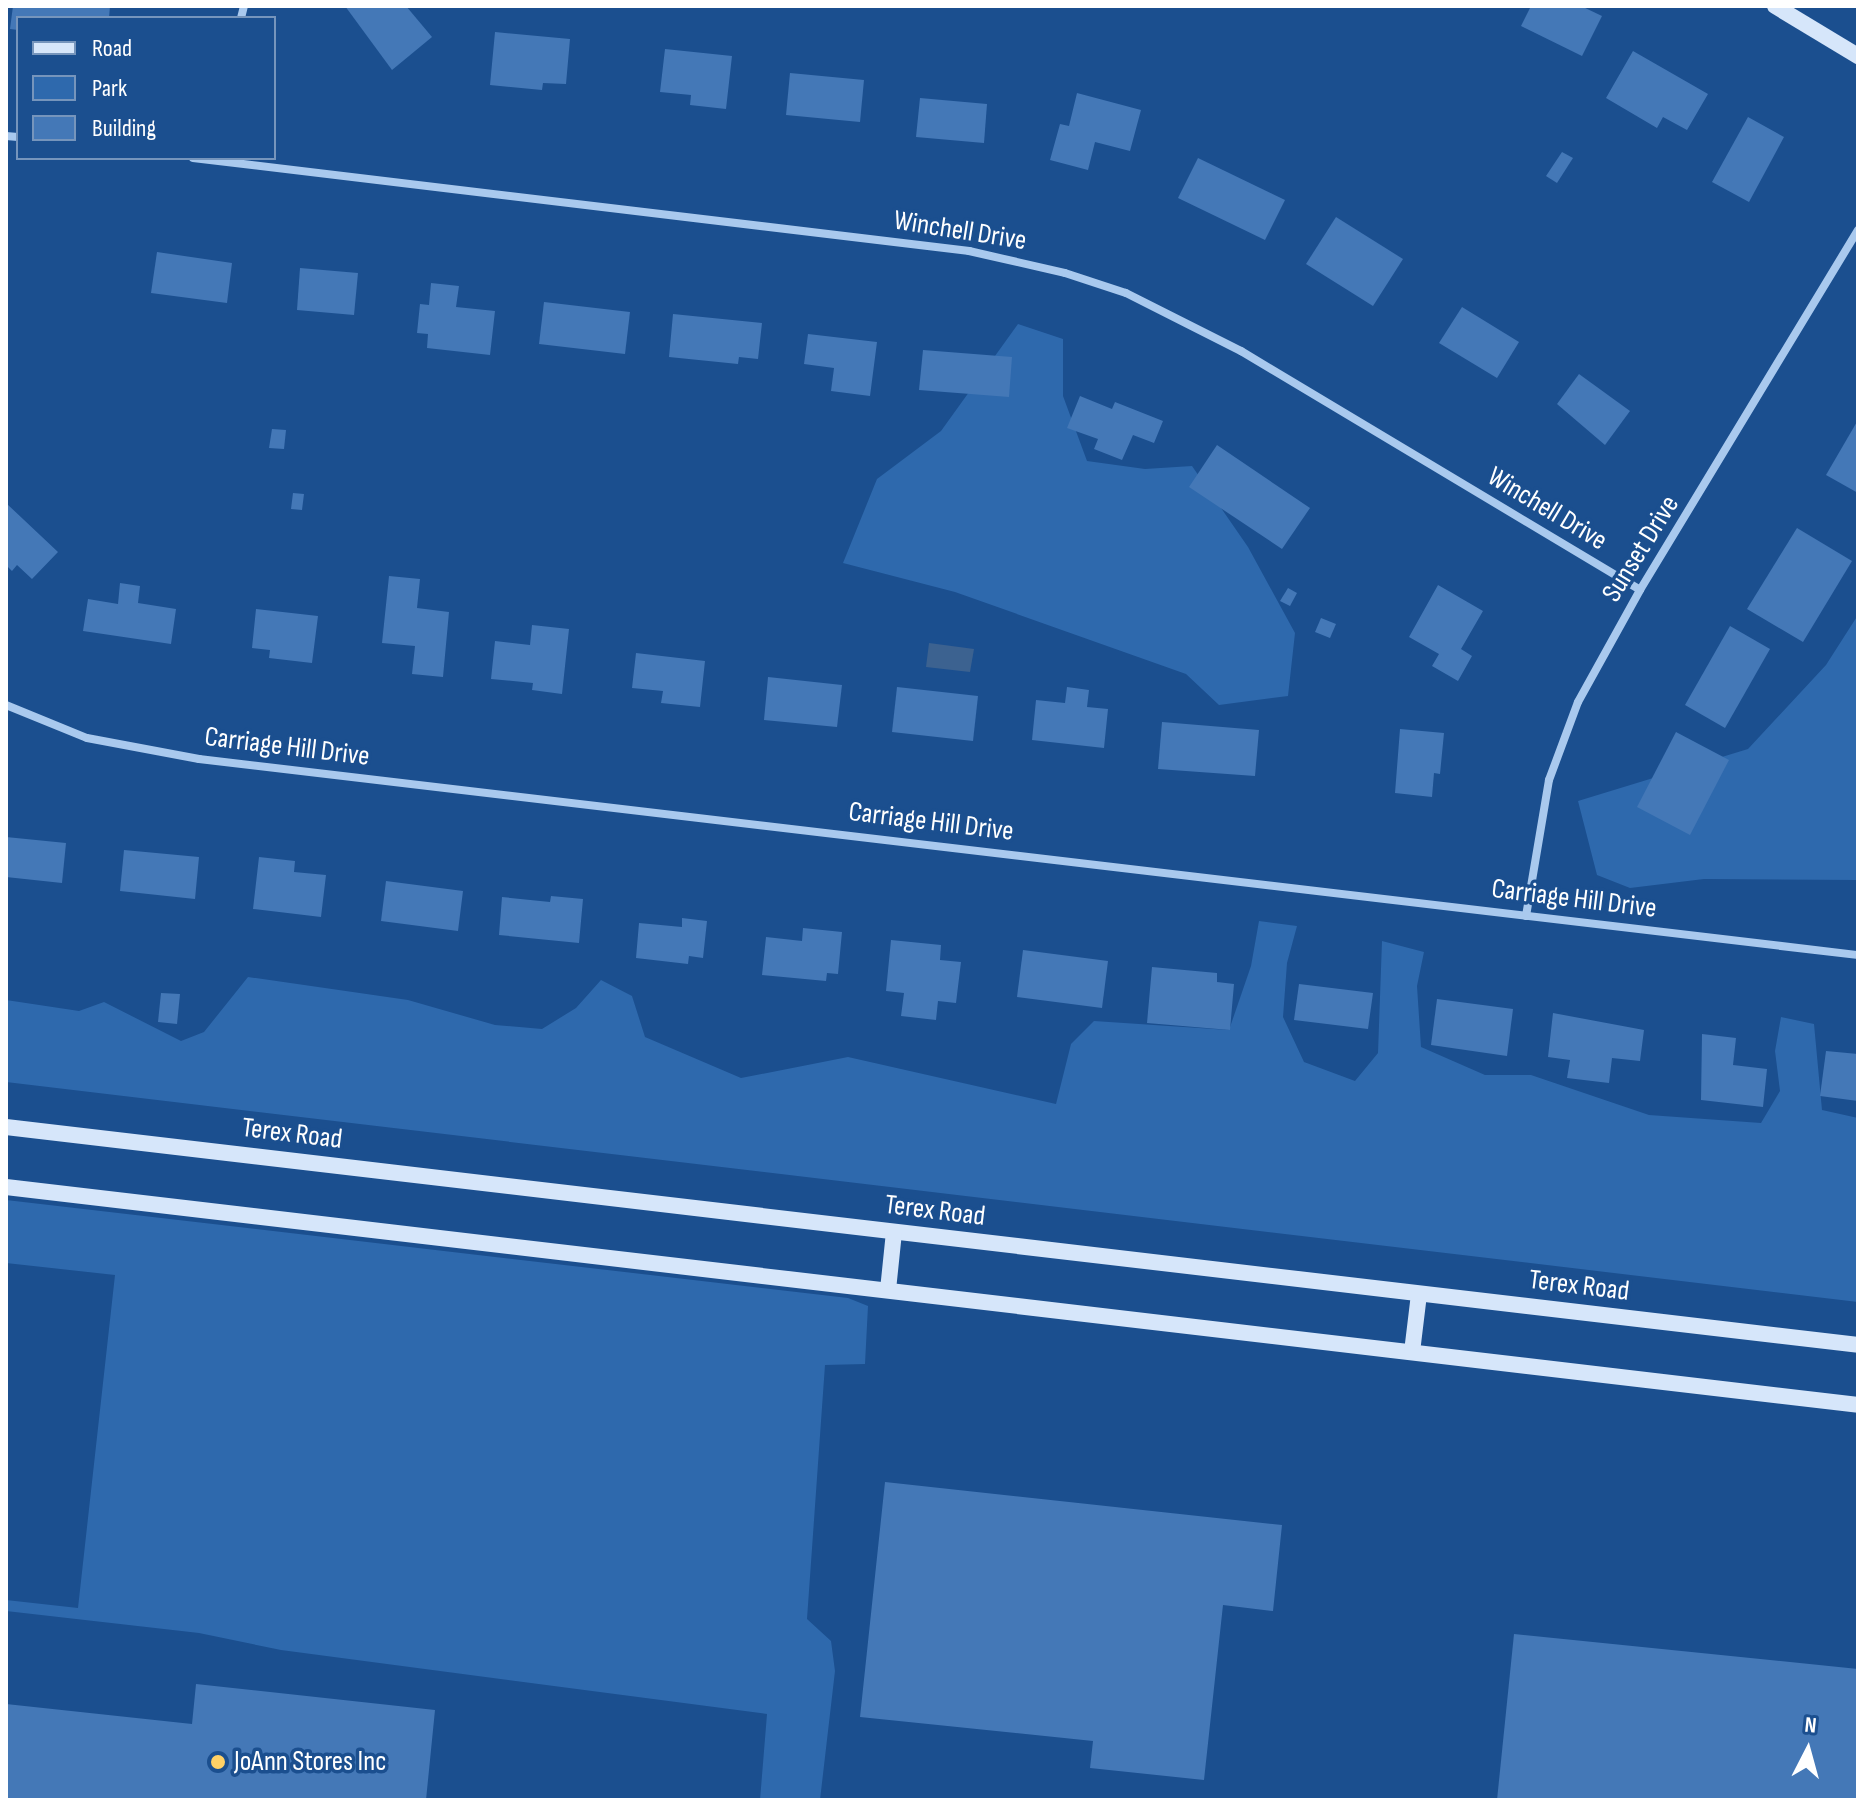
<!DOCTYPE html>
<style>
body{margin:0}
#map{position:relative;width:1864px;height:1806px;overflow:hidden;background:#1b4f8f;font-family:"Sofia Sans Condensed",sans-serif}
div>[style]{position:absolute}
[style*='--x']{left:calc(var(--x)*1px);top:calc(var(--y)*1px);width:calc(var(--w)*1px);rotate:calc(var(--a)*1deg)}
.green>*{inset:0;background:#2e69ad}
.water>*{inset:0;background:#3c6290}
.building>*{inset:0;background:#4478b7}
.street>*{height:8px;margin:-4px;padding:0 4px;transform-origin:4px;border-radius:4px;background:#a9c9ee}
.secondary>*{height:16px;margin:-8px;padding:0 8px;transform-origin:8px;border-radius:8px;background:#d6e6fa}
.dots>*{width:22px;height:22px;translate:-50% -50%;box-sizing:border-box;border:4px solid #1b4f8f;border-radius:50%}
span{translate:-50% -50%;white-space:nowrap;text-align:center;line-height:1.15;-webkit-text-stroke:7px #1b4f8f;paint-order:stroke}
.street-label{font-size:28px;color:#fff}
.poi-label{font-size:28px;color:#fff}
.left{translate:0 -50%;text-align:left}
.frame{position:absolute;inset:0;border:8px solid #fff;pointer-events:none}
.legend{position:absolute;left:16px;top:16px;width:260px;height:144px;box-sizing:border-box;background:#1b4f8f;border:2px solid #7695bc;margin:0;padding:10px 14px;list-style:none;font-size:24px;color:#fff}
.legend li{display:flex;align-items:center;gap:16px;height:40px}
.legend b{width:40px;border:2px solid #7695bc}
.north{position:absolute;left:1768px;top:1710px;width:80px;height:80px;-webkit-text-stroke:6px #1b4f8f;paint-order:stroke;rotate:6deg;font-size:22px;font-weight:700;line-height:32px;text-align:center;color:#fff}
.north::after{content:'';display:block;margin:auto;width:28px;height:36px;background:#fff;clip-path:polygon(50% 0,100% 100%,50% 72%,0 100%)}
</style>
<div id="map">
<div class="green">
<i style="clip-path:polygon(1018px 324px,1063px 339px,1063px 396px,1087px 461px,1145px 469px,1192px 466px,1248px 547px,1295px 633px,1288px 696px,1219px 705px,1186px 674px,955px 592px,843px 563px,877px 479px,941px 431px)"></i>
<i style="clip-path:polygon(1858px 615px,1858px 880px,1704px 879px,1630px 888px,1597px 875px,1578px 801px,1748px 749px,1826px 665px)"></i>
<i style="clip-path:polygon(1259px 921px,1297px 926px,1287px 963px,1283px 1017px,1304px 1062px,1355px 1081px,1378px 1053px,1382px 941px,1424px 952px,1417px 986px,1421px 1047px,1485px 1075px,1531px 1075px,1649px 1115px,1761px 1123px,1780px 1091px,1775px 1051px,1781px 1017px,1814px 1024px,1822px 1110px,1858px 1118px,1858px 1302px,6px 1082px,6px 1000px,79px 1011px,104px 1002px,181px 1041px,204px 1032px,248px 977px,408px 1000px,495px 1025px,542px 1029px,576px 1008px,601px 980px,632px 996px,645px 1037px,741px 1078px,848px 1057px,1056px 1104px,1071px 1044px,1094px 1021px,1229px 1030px,1251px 966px)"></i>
<i style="clip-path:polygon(6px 1200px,848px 1298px,868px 1306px,865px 1364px,825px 1365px,807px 1619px,831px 1641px,835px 1671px,820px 1800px,760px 1800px,767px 1714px,281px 1650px,199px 1633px,6px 1611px,6px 1600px,78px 1608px,115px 1275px,6px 1263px)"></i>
</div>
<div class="water">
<i style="clip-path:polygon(929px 643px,974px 649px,970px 672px,926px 667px)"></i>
</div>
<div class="building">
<i style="clip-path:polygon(13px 6px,110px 6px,109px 18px,18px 18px,18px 30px,10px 29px)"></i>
<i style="clip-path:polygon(345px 6px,406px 6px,432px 37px,392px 70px)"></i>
<i style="clip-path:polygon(1531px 6px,1581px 6px,1602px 16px,1582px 56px,1521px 26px)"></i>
<i style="clip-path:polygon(495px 32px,570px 39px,566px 84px,543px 83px,542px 90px,490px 85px)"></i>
<i style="clip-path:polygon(665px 49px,732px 56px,726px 109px,690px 105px,691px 95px,660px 92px)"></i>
<i style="clip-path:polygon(1633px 51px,1708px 94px,1687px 130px,1663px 117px,1657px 128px,1606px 98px)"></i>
<i style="clip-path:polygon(790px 73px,864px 80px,860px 122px,786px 115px)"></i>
<i style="clip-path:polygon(1077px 93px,1141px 110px,1130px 151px,1095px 142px,1088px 170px,1050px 160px,1060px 124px,1069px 126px)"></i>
<i style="clip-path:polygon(920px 98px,987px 104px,984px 143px,916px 137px)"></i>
<i style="clip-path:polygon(1748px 117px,1784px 137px,1749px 202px,1712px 182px)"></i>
<i style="clip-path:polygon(1562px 152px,1573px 158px,1557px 183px,1546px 176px)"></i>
<i style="clip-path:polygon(1198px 158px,1285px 200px,1265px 240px,1178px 198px)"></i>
<i style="clip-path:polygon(1336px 217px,1403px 259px,1373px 306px,1306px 264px)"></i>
<i style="clip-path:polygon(157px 252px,232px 263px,227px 303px,151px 293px)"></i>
<i style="clip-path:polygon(300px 268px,358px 273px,354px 315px,297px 310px)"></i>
<i style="clip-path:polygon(431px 283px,459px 286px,456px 307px,495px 311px,490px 355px,427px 348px,428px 334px,417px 333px,420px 304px,429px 305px)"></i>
<i style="clip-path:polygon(544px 302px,630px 312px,625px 354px,539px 344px)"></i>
<i style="clip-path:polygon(1462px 307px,1519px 342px,1497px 378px,1439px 343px)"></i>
<i style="clip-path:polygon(673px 314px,762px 323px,758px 359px,739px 357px,738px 364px,669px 357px)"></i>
<i style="clip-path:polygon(808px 334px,877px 342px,870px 396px,831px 391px,834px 368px,804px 364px)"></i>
<i style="clip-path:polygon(923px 350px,1012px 357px,1009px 397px,919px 390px)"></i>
<i style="clip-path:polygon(1579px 374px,1630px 411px,1605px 445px,1557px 404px)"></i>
<i style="clip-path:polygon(1080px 396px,1112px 409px,1115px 402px,1163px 421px,1154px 443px,1133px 435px,1122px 460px,1094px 449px,1098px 439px,1067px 428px)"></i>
<i style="clip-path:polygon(1858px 420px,1858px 493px,1826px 475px)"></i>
<i style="clip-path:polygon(272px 429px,286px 430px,284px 449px,269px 448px)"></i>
<i style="clip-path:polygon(1217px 445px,1310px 508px,1282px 549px,1189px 487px)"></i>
<i style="clip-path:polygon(293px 493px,304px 494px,302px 510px,291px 509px)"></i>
<i style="clip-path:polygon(6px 503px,58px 552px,32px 579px,17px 565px,12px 571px,6px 565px)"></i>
<i style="clip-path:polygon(1797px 528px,1852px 561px,1803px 642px,1747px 609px)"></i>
<i style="clip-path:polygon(389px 576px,420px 579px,417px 608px,449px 612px,443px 677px,412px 674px,415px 646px,382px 643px)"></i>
<i style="clip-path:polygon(120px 583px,140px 586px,138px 603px,176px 609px,171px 644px,83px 631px,88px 599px,118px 604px)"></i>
<i style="clip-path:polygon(1438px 585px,1483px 611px,1461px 649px,1472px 656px,1458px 681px,1432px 666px,1439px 654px,1409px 637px)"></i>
<i style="clip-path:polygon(1288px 588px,1297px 593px,1290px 606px,1280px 601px)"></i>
<i style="clip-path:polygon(256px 609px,318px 616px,312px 663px,269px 658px,270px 650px,252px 648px)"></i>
<i style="clip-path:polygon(1321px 618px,1336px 624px,1330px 638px,1315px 632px)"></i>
<i style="clip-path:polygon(532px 625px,569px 629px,562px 694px,532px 690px,533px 683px,491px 679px,495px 641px,530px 645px)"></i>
<i style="clip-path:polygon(1730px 626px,1770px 649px,1725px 728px,1685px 705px)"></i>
<i style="clip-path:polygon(636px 653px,705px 661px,700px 707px,661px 703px,663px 691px,632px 688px)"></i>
<i style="clip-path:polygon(768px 677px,842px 685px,837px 727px,764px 720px)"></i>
<i style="clip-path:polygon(897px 687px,978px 696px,973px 741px,892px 732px)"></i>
<i style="clip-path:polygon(1067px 687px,1089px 690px,1087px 707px,1108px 709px,1104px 748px,1032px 740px,1036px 700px,1065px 703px)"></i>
<i style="clip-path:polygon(1162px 722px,1259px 730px,1255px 776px,1158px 769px)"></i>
<i style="clip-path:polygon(1400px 729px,1444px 733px,1440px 774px,1434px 773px,1432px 797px,1395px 793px)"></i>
<i style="clip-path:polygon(1676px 732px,1729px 760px,1690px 835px,1637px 807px)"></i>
<i style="clip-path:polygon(6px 837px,66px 843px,62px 883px,6px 877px)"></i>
<i style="clip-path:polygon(124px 850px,199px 857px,195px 899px,120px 891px)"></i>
<i style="clip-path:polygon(259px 857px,295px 861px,294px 872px,326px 875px,321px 917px,253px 909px)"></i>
<i style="clip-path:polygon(386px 881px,463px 891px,458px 931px,381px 921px)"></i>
<i style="clip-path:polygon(551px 896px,583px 899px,579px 943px,499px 935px,502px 897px,550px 902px)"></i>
<i style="clip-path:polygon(682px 918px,707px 921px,703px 958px,689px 956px,688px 964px,636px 958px,639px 923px,682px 927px)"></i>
<i style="clip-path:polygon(803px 928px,842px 932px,838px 974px,827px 973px,826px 981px,762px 975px,766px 937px,802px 941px)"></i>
<i style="clip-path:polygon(891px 940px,941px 945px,940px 960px,961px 962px,956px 1003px,938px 1001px,936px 1020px,901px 1016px,904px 993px,886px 991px)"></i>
<i style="clip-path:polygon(1023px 950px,1108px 961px,1102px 1008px,1017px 997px)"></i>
<i style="clip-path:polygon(1152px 967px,1217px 973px,1217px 982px,1234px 984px,1230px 1030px,1147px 1023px)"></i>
<i style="clip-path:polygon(1299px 984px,1373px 993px,1368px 1029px,1294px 1020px)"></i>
<i style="clip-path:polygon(161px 993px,180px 994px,177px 1024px,158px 1022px)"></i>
<i style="clip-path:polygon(1437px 999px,1513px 1009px,1507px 1056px,1431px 1045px)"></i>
<i style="clip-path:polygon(1553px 1013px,1644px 1030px,1640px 1061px,1612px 1058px,1609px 1083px,1567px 1078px,1570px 1060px,1548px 1057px)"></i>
<i style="clip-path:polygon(1702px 1034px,1736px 1038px,1733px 1065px,1767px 1069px,1763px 1107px,1701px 1100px)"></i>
<i style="clip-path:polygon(1826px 1051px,1858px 1054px,1858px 1101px,1820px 1096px)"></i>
<i style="clip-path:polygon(885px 1482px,1282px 1525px,1273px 1611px,1223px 1605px,1204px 1780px,1090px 1768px,1093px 1741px,860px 1717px)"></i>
<i style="clip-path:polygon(1514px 1634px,1858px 1669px,1858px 1800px,1497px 1800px)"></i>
<i style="clip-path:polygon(196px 1684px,435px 1710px,426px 1800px,6px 1800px,6px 1704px,192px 1724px)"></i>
</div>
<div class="street">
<i style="--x:241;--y:18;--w:12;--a:-76"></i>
<i style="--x:6;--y:136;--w:12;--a:5"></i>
<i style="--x:193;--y:158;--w:782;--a:6.83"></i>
<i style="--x:969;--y:251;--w:98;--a:12.9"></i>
<i style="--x:1065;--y:273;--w:64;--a:18.2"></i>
<i style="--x:1126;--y:293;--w:129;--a:26.8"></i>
<i style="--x:1241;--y:351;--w:465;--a:30.9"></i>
<i style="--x:6;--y:705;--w:87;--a:22.2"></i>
<i style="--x:87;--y:738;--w:114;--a:10.6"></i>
<i style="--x:199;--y:759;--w:1671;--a:6.74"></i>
<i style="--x:1526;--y:916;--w:138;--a:-80.4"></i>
<i style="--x:1549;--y:780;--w:83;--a:-69.6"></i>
<i style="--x:1578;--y:702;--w:128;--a:-61"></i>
<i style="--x:1640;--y:590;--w:421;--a:-58.8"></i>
</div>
<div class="secondary">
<i style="--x:1775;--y:6;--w:97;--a:31.1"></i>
<i style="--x:6;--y:1127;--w:1865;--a:6.71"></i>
<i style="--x:6;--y:1187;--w:1865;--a:6.71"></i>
<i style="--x:888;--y:1290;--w:58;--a:-84.1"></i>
<i style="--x:1412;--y:1352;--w:58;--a:-83.1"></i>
</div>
<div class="dots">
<i style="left:218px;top:1762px;background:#ffd166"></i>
</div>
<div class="street-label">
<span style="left:960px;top:231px;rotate:9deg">Winchell Drive</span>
<span style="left:1547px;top:509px;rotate:31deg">Winchell Drive</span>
<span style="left:1641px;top:549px;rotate:-58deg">Sunset Drive</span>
<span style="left:287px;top:747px;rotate:7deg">Carriage Hill Drive</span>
<span style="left:931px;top:822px;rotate:7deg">Carriage Hill Drive</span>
<span style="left:1574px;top:899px;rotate:7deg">Carriage Hill Drive</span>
<span style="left:292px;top:1134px;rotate:7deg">Terex Road</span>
<span style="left:935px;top:1211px;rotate:7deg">Terex Road</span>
<span style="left:1579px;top:1286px;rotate:7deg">Terex Road</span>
</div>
<div class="poi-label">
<span class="left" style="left:234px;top:1762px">JoAnn Stores Inc</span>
</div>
<div class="frame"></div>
<ul class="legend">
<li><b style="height:10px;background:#d6e6fa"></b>Road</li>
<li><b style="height:22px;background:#2e69ad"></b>Park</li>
<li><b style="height:22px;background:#4478b7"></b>Building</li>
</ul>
<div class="north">N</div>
</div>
